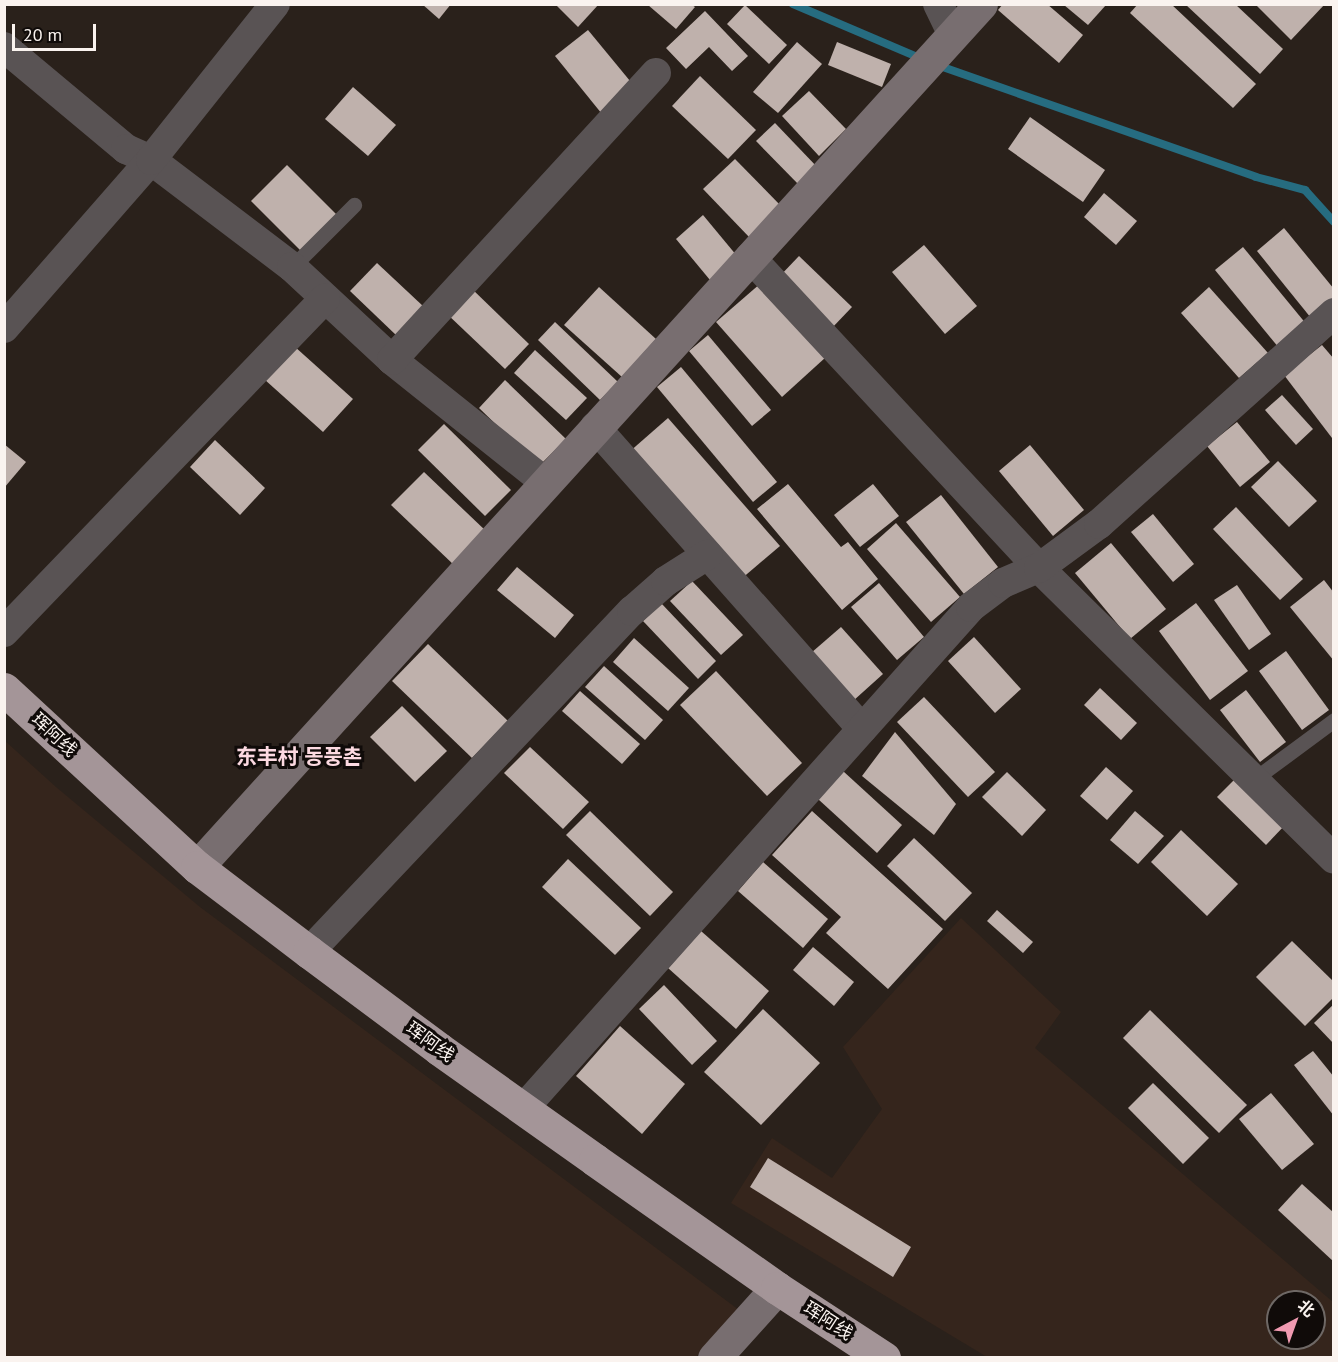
<!DOCTYPE html>
<meta charset="utf-8">
<style>
body{margin:0}
#map{position:relative;width:1338px;height:1362px;overflow:hidden;background:#2a211b;font-family:"PT Sans","Noto Sans SC","Noto Sans KR",sans-serif}
div>[style]{position:absolute}
[style*='--x']{left:calc(var(--x)*1px);top:calc(var(--y)*1px);width:calc(var(--w)*1px);rotate:calc(var(--a)*1deg)}
.built>*{inset:0;background:#35251c}
.stream>*{height:8px;margin:-4px;padding:0 4px;transform-origin:4px;border-radius:4px;background:#266c80}
.building>*{inset:0;background:#bfb1ac}
.lane>*{height:15px;margin:-7.5px;padding:0 7.5px;transform-origin:7.5px;border-radius:7.5px;background:#595354}
.street>*{height:30px;margin:-15px;padding:0 15px;transform-origin:15px;border-radius:15px;background:#595354}
.secondary>*{height:33px;margin:-16.5px;padding:0 16.5px;transform-origin:16.5px;border-radius:16.5px;background:#786e70}
.highway>*{height:33px;margin:-16.5px;padding:0 16.5px;transform-origin:16.5px;border-radius:16.5px;background:#a49598}
span{translate:-50% -50%;white-space:nowrap;text-align:center;line-height:1.15;-webkit-text-stroke:6px #100b09;paint-order:stroke}
.street-label{font-size:18px;color:#faf3ef}
.quarter-label{font-size:21px;color:#fcd9e1;font-weight:700}
.frame{position:absolute;inset:0;border:6px solid #faf3ef;pointer-events:none}
.north{position:absolute;left:1266px;top:1290px;width:60px;height:60px;box-sizing:border-box;background:#100b09;border:2px solid #6e6865;border-radius:50%;rotate:41deg;font-size:16px;font-weight:700;line-height:24px;text-align:center;color:#faf3ef}
.north::after{content:'';display:block;margin:auto;width:21px;height:27px;background:#f19ab1;clip-path:polygon(50% 0,100% 100%,50% 72%,0 100%)}
.scale{position:absolute;left:12px;top:24px;width:84px;height:27px;box-sizing:border-box;border:3px solid #faf3ef;border-top:0;padding-left:8px;font-size:18px;line-height:21px;white-space:nowrap;color:#faf3ef;-webkit-text-stroke:4px #100b09;paint-order:stroke}
</style>
<div id="map">
<div class="built">
<i style="clip-path:polygon(4px 740px,56px 787px,200px 907px,739px 1310px,696px 1357px,5px 1357px)"></i>
<i style="clip-path:polygon(evenodd,961px 918px,1061px 1012px,1035px 1048px,1333px 1302px,1333px 1357px,987px 1357px,731px 1203px,772px 1138px,832px 1178px,882px 1109px,843px 1047px,961px 918px,1278px 1302px,1314px 1302px,1314px 1338px,1278px 1338px,1278px 1302px)"></i>
</div>
<div class="stream">
<i style="--x:793;--y:4;--w:140;--a:23.1"></i>
<i style="--x:937;--y:65;--w:338;--a:19.3"></i>
<i style="--x:1256;--y:177;--w:51;--a:14.9"></i>
<i style="--x:1305;--y:190;--w:43;--a:47.8"></i>
</div>
<div class="building">
<i style="clip-path:polygon(422px 4px,451px 4px,439px 19px)"></i>
<i style="clip-path:polygon(555px 4px,599px 4px,578px 27px)"></i>
<i style="clip-path:polygon(1003px 4px,1047px 4px,1083px 35px,1059px 63px,998px 10px)"></i>
<i style="clip-path:polygon(1138px 4px,1171px 4px,1256px 84px,1233px 108px,1130px 13px)"></i>
<i style="clip-path:polygon(1185px 4px,1235px 4px,1283px 49px,1260px 74px)"></i>
<i style="clip-path:polygon(1255px 4px,1325px 4px,1291px 40px)"></i>
<i style="clip-path:polygon(648px 5px,692px 5px,695px 7px,676px 29px)"></i>
<i style="clip-path:polygon(745px 5px,787px 45px,769px 64px,727px 24px)"></i>
<i style="clip-path:polygon(1064px 5px,1106px 5px,1088px 25px)"></i>
<i style="clip-path:polygon(705px 11px,748px 56px,732px 71px,709px 47px,686px 69px,666px 48px)"></i>
<i style="clip-path:polygon(588px 30px,635px 87px,602px 114px,555px 56px)"></i>
<i style="clip-path:polygon(797px 42px,822px 64px,778px 113px,753px 92px)"></i>
<i style="clip-path:polygon(837px 42px,891px 64px,882px 87px,828px 65px)"></i>
<i style="clip-path:polygon(700px 76px,756px 130px,728px 159px,672px 106px)"></i>
<i style="clip-path:polygon(353px 87px,396px 125px,368px 156px,325px 119px)"></i>
<i style="clip-path:polygon(809px 91px,846px 129px,819px 156px,782px 116px)"></i>
<i style="clip-path:polygon(1030px 117px,1105px 170px,1083px 202px,1008px 149px)"></i>
<i style="clip-path:polygon(775px 123px,819px 169px,800px 186px,756px 141px)"></i>
<i style="clip-path:polygon(735px 159px,782px 207px,750px 238px,703px 189px)"></i>
<i style="clip-path:polygon(287px 165px,337px 215px,301px 251px,251px 201px)"></i>
<i style="clip-path:polygon(1104px 193px,1137px 221px,1116px 245px,1084px 217px)"></i>
<i style="clip-path:polygon(703px 215px,737px 256px,710px 280px,676px 239px)"></i>
<i style="clip-path:polygon(1284px 228px,1334px 289px,1334px 300px,1311px 318px,1257px 251px)"></i>
<i style="clip-path:polygon(924px 245px,977px 306px,945px 334px,892px 272px)"></i>
<i style="clip-path:polygon(1243px 247px,1307px 325px,1279px 348px,1215px 270px)"></i>
<i style="clip-path:polygon(799px 256px,852px 307px,831px 329px,778px 278px)"></i>
<i style="clip-path:polygon(377px 263px,424px 307px,397px 336px,350px 291px)"></i>
<i style="clip-path:polygon(761px 283px,826px 357px,782px 397px,716px 322px)"></i>
<i style="clip-path:polygon(470px 287px,529px 344px,505px 369px,446px 313px)"></i>
<i style="clip-path:polygon(599px 287px,656px 339px,622px 377px,564px 325px)"></i>
<i style="clip-path:polygon(1209px 287px,1268px 353px,1239px 378px,1181px 313px)"></i>
<i style="clip-path:polygon(555px 322px,618px 382px,600px 400px,538px 340px)"></i>
<i style="clip-path:polygon(708px 335px,771px 410px,752px 426px,689px 351px)"></i>
<i style="clip-path:polygon(1322px 345px,1334px 359px,1332px 438px,1284px 375px)"></i>
<i style="clip-path:polygon(294px 346px,353px 399px,323px 432px,264px 379px)"></i>
<i style="clip-path:polygon(535px 350px,587px 398px,566px 420px,514px 373px)"></i>
<i style="clip-path:polygon(681px 367px,777px 482px,753px 502px,657px 387px)"></i>
<i style="clip-path:polygon(505px 380px,566px 439px,539px 466px,479px 408px)"></i>
<i style="clip-path:polygon(1282px 395px,1313px 429px,1296px 445px,1265px 410px)"></i>
<i style="clip-path:polygon(668px 418px,780px 546px,740px 580px,628px 453px)"></i>
<i style="clip-path:polygon(1237px 422px,1270px 462px,1240px 487px,1207px 446px)"></i>
<i style="clip-path:polygon(444px 424px,511px 490px,485px 516px,418px 450px)"></i>
<i style="clip-path:polygon(215px 440px,265px 488px,240px 515px,190px 467px)"></i>
<i style="clip-path:polygon(4px 444px,26px 462px,4px 488px)"></i>
<i style="clip-path:polygon(1030px 445px,1084px 510px,1053px 536px,999px 471px)"></i>
<i style="clip-path:polygon(1278px 461px,1317px 501px,1289px 527px,1251px 487px)"></i>
<i style="clip-path:polygon(424px 472px,487px 532px,455px 566px,391px 505px)"></i>
<i style="clip-path:polygon(788px 484px,841px 547px,848px 542px,878px 579px,842px 610px,757px 509px)"></i>
<i style="clip-path:polygon(873px 484px,899px 516px,860px 547px,834px 515px)"></i>
<i style="clip-path:polygon(941px 495px,998px 567px,964px 594px,906px 522px)"></i>
<i style="clip-path:polygon(1236px 507px,1303px 579px,1280px 600px,1213px 529px)"></i>
<i style="clip-path:polygon(1153px 514px,1194px 564px,1173px 582px,1131px 532px)"></i>
<i style="clip-path:polygon(896px 523px,960px 597px,931px 622px,867px 549px)"></i>
<i style="clip-path:polygon(1111px 543px,1166px 609px,1130px 639px,1075px 573px)"></i>
<i style="clip-path:polygon(517px 567px,574px 615px,555px 638px,497px 590px)"></i>
<i style="clip-path:polygon(1324px 580px,1334px 593px,1334px 661px,1290px 607px)"></i>
<i style="clip-path:polygon(692px 581px,743px 635px,721px 655px,670px 601px)"></i>
<i style="clip-path:polygon(879px 583px,924px 637px,897px 660px,851px 607px)"></i>
<i style="clip-path:polygon(1237px 585px,1271px 634px,1249px 650px,1214px 600px)"></i>
<i style="clip-path:polygon(661px 603px,716px 661px,698px 679px,643px 621px)"></i>
<i style="clip-path:polygon(1196px 603px,1248px 671px,1210px 700px,1159px 631px)"></i>
<i style="clip-path:polygon(841px 627px,883px 674px,853px 701px,811px 653px)"></i>
<i style="clip-path:polygon(974px 637px,1021px 689px,995px 713px,948px 661px)"></i>
<i style="clip-path:polygon(634px 638px,689px 688px,668px 711px,613px 662px)"></i>
<i style="clip-path:polygon(428px 644px,508px 721px,472px 758px,392px 681px)"></i>
<i style="clip-path:polygon(1286px 651px,1329px 710px,1302px 730px,1259px 671px)"></i>
<i style="clip-path:polygon(604px 666px,663px 720px,645px 740px,585px 687px)"></i>
<i style="clip-path:polygon(716px 671px,802px 763px,767px 796px,680px 705px)"></i>
<i style="clip-path:polygon(1100px 688px,1137px 723px,1121px 740px,1084px 705px)"></i>
<i style="clip-path:polygon(1246px 690px,1286px 742px,1260px 762px,1220px 710px)"></i>
<i style="clip-path:polygon(580px 691px,640px 744px,622px 764px,562px 711px)"></i>
<i style="clip-path:polygon(924px 697px,995px 772px,968px 797px,897px 722px)"></i>
<i style="clip-path:polygon(402px 706px,447px 751px,415px 782px,370px 737px)"></i>
<i style="clip-path:polygon(895px 732px,956px 804px,934px 835px,862px 776px)"></i>
<i style="clip-path:polygon(530px 747px,589px 802px,563px 829px,504px 773px)"></i>
<i style="clip-path:polygon(1106px 767px,1133px 791px,1107px 820px,1080px 796px)"></i>
<i style="clip-path:polygon(843px 771px,902px 825px,877px 853px,818px 799px)"></i>
<i style="clip-path:polygon(1007px 772px,1046px 810px,1022px 836px,982px 797px)"></i>
<i style="clip-path:polygon(1237px 777px,1286px 824px,1266px 845px,1217px 797px)"></i>
<i style="clip-path:polygon(590px 811px,673px 892px,650px 916px,566px 835px)"></i>
<i style="clip-path:polygon(812px 811px,943px 929px,888px 989px,826px 933px,841px 917px,772px 855px)"></i>
<i style="clip-path:polygon(1135px 811px,1164px 836px,1138px 864px,1110px 840px)"></i>
<i style="clip-path:polygon(1181px 830px,1238px 884px,1207px 916px,1151px 862px)"></i>
<i style="clip-path:polygon(914px 838px,972px 893px,945px 921px,887px 866px)"></i>
<i style="clip-path:polygon(568px 859px,641px 928px,615px 955px,542px 887px)"></i>
<i style="clip-path:polygon(763px 862px,828px 919px,803px 948px,738px 891px)"></i>
<i style="clip-path:polygon(997px 910px,1033px 942px,1023px 953px,987px 921px)"></i>
<i style="clip-path:polygon(701px 931px,769px 991px,736px 1029px,668px 968px)"></i>
<i style="clip-path:polygon(1292px 941px,1334px 982px,1334px 997px,1305px 1026px,1256px 977px)"></i>
<i style="clip-path:polygon(813px 947px,854px 982px,834px 1006px,793px 970px)"></i>
<i style="clip-path:polygon(664px 985px,717px 1041px,692px 1065px,639px 1009px)"></i>
<i style="clip-path:polygon(1334px 1004px,1334px 1044px,1314px 1023px)"></i>
<i style="clip-path:polygon(763px 1009px,820px 1063px,761px 1125px,704px 1072px)"></i>
<i style="clip-path:polygon(1150px 1010px,1247px 1105px,1219px 1133px,1123px 1038px)"></i>
<i style="clip-path:polygon(620px 1026px,685px 1084px,642px 1134px,576px 1076px)"></i>
<i style="clip-path:polygon(1313px 1051px,1334px 1077px,1334px 1116px,1294px 1065px)"></i>
<i style="clip-path:polygon(1153px 1083px,1209px 1138px,1183px 1164px,1128px 1108px)"></i>
<i style="clip-path:polygon(1271px 1093px,1314px 1144px,1282px 1170px,1239px 1119px)"></i>
<i style="clip-path:polygon(768px 1158px,911px 1247px,893px 1277px,750px 1187px)"></i>
<i style="clip-path:polygon(1302px 1184px,1334px 1213px,1334px 1262px,1278px 1210px)"></i>
</div>
<div class="lane">
<i style="--x:292;--y:267;--w:88;--a:-45"></i>
<i style="--x:1253;--y:780;--w:101;--a:-36.5"></i>
</div>
<div class="street">
<i style="--x:938;--y:4;--w:34;--a:64"></i>
<i style="--x:4;--y:47;--w:159;--a:39.9"></i>
<i style="--x:126;--y:149;--w:27;--a:24"></i>
<i style="--x:151;--y:160;--w:177;--a:37.2"></i>
<i style="--x:292;--y:267;--w:137;--a:42.9"></i>
<i style="--x:392;--y:360;--w:196;--a:38.6"></i>
<i style="--x:750;--y:257;--w:425;--a:47.1"></i>
<i style="--x:1039;--y:568;--w:414;--a:44.6"></i>
<i style="--x:4;--y:328;--w:223;--a:-48.8"></i>
<i style="--x:151;--y:160;--w:199;--a:-51.5"></i>
<i style="--x:392;--y:360;--w:390;--a:-47.4"></i>
<i style="--x:595;--y:427;--w:403;--a:48.5"></i>
<i style="--x:4;--y:632;--w:463;--a:-46.1"></i>
<i style="--x:309;--y:952;--w:470;--a:-46.6"></i>
<i style="--x:632;--y:611;--w:45;--a:-41.4"></i>
<i style="--x:666;--y:581;--w:49;--a:-32.4"></i>
<i style="--x:523;--y:1109;--w:673;--a:-48.25"></i>
<i style="--x:971;--y:607;--w:40;--a:-37"></i>
<i style="--x:1003;--y:583;--w:39;--a:-23"></i>
<i style="--x:1039;--y:568;--w:74;--a:-36.3"></i>
<i style="--x:1099;--y:524;--w:316;--a:-41.9"></i>
</div>
<div class="secondary">
<i style="--x:197;--y:867;--w:1166;--a:-47.75"></i>
<i style="--x:714;--y:1358;--w:94;--a:-48"></i>
</div>
<div class="highway">
<i style="--x:4;--y:689;--w:263;--a:42.7"></i>
<i style="--x:197;--y:867;--w:141;--a:37.2"></i>
<i style="--x:309;--y:952;--w:162;--a:36.7"></i>
<i style="--x:439;--y:1049;--w:191;--a:35.4"></i>
<i style="--x:595;--y:1160;--w:223;--a:35.1"></i>
<i style="--x:777;--y:1288;--w:128;--a:33.2"></i>
</div>
<div class="street-label">
<span style="left:54px;top:735px;rotate:43deg">珲阿线</span>
<span style="left:430px;top:1042px;rotate:36deg">珲阿线</span>
<span style="left:828px;top:1321px;rotate:33deg">珲阿线</span>
</div>
<div class="quarter-label">
<span style="left:299px;top:757px">东丰村 동풍촌</span>
</div>
<div class="frame"></div>
<div class="north">北</div>
<div class="scale">20 m</div>
</div>
